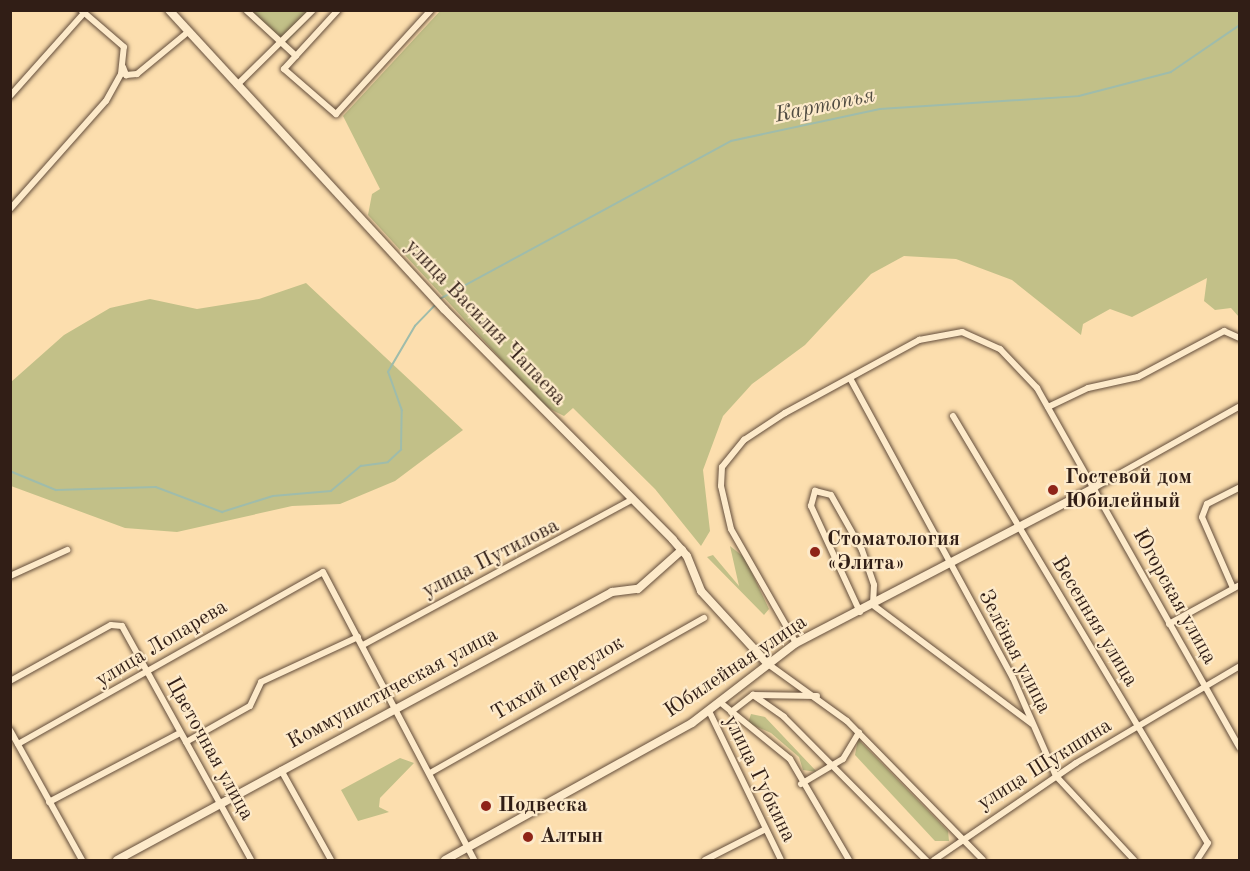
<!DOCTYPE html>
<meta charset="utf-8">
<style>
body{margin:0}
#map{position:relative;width:1250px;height:871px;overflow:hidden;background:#fcdeae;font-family:"Old Standard TT",serif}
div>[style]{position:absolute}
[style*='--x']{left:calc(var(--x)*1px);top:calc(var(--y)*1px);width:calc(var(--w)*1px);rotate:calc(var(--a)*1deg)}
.green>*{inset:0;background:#c2c088}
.stream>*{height:1.5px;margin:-0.75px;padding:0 0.75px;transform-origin:0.75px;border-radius:0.75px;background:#9fbcab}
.roads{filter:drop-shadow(0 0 2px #644e3c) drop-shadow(0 0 2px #644e3c)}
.street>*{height:6px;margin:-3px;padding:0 3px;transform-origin:3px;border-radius:3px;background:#fdeaca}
.secondary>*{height:8px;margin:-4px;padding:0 4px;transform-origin:4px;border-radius:4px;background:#fdeaca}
.dots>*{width:16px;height:16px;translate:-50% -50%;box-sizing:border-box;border:3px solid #fdeaca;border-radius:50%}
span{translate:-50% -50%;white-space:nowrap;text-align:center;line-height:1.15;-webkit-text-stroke:4.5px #fdeaca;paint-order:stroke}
.street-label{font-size:21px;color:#311e16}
.poi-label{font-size:21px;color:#311e16;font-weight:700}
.left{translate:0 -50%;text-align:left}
.water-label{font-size:22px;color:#524d43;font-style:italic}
.frame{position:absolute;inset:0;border:12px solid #311e16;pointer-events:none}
</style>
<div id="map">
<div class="green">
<i style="clip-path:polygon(242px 11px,316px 11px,282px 47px)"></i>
<i style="clip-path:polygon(440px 11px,1239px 11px,1239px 317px,1231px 308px,1215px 310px,1204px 301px,1207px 278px,1132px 317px,1110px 309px,1083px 324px,1081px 335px,1012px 280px,956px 259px,904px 256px,871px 274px,805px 345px,752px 384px,723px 416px,703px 470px,710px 531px,701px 546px,655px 489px,573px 408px,564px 416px,544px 406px,368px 215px,372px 194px,380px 189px,343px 116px)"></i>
<i style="clip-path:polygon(306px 283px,463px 430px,395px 481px,340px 504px,292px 506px,177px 532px,125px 528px,11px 486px,11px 382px,64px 335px,110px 308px,150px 299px,197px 309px,259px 299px)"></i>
<i style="clip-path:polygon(730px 546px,745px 558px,769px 609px,764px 615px,707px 557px,713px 555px,739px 586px)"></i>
<i style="clip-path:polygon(751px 714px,765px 717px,817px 772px,803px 770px,799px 757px,771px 733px,748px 723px)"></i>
<i style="clip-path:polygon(858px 739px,948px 831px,949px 841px,935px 841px,855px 755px)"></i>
<i style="clip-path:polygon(400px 758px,414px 763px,380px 798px,379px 807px,389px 812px,358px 821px,341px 790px)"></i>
</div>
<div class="stream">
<i style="--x:440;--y:299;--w:331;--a:-28.5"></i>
<i style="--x:731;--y:141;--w:152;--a:-12.1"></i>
<i style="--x:880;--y:109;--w:199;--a:-3.7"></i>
<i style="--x:1079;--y:96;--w:95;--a:-14.6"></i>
<i style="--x:1171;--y:72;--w:83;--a:-34.3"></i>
<i style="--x:10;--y:471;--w:50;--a:22.4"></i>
<i style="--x:56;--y:490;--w:100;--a:-1.7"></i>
<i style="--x:156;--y:487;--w:71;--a:20.7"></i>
<i style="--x:222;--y:512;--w:53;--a:-17.4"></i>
<i style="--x:273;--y:496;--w:58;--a:-4.9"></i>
<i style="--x:331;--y:491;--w:39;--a:-40"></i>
<i style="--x:361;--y:466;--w:27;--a:-8"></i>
<i style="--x:388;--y:462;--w:18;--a:-43"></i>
<i style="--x:401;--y:450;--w:39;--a:-89"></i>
<i style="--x:402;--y:411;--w:41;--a:-109.7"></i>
<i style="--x:388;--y:372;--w:53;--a:-59.6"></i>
<i style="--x:415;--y:326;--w:28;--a:-46"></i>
</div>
<div class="roads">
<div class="street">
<i style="--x:246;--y:10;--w:68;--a:42.6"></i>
<i style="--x:338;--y:10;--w:80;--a:132.5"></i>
<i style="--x:284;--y:69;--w:69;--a:40.9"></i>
<i style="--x:336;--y:114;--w:141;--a:-47.6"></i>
<i style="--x:123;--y:67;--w:9;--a:69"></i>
<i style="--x:126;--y:75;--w:11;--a:-5"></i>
<i style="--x:137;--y:74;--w:66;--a:-39.5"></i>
<i style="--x:237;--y:85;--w:107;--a:-44.6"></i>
<i style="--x:10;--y:96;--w:111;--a:-48.3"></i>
<i style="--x:10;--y:209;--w:144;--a:-48.4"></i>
<i style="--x:106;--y:101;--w:31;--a:-61"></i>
<i style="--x:121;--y:74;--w:27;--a:-84"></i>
<i style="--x:124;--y:47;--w:57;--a:-139.3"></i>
<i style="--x:851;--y:380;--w:339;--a:61.5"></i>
<i style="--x:1013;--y:678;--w:107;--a:66.3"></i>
<i style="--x:1056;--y:776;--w:115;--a:47.1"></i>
<i style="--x:1048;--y:407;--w:44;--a:-25.4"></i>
<i style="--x:1088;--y:388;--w:51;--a:-12.4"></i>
<i style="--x:1138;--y:377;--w:98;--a:-28.1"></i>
<i style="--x:1224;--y:331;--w:17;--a:24"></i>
<i style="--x:953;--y:416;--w:497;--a:59.2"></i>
<i style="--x:1208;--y:843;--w:20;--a:123"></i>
<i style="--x:1094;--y:488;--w:167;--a:-29.3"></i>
<i style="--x:10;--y:576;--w:63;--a:-24.5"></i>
<i style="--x:1233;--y:588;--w:77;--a:-113.6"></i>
<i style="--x:1202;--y:517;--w:14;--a:-69"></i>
<i style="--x:1207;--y:504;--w:37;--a:-27"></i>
<i style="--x:860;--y:612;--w:117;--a:-114.8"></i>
<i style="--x:811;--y:506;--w:16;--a:-75"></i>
<i style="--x:815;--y:491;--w:16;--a:14"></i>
<i style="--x:831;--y:495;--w:63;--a:60.6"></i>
<i style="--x:862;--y:550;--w:37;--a:71"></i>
<i style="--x:874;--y:585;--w:20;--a:93"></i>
<i style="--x:873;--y:605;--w:199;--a:36.8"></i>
<i style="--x:1169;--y:624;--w:81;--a:-28.8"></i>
<i style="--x:796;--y:643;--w:131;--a:-119.7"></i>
<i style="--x:731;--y:529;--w:44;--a:-103.1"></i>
<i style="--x:721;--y:486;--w:19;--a:-87"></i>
<i style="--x:722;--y:467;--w:35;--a:-51"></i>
<i style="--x:744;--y:440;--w:49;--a:-33.4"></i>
<i style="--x:785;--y:413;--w:153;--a:-28.6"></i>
<i style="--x:919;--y:340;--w:44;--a:-10.5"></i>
<i style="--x:962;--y:332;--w:42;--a:24.1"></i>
<i style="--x:1000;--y:349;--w:54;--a:46.5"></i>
<i style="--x:1037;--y:388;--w:413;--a:60.6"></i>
<i style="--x:363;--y:645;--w:307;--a:-28.4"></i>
<i style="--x:768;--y:664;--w:97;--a:35.8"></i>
<i style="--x:847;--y:721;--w:194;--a:45.6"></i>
<i style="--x:10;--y:681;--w:115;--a:-29"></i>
<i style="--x:111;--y:625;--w:11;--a:5"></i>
<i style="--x:122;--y:626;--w:267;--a:61.1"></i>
<i style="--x:753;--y:695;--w:38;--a:35"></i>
<i style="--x:784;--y:717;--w:202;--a:45.2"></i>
<i style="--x:721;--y:703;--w:89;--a:39.1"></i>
<i style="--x:790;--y:759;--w:117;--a:59.7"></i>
<i style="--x:709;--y:711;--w:165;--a:64.2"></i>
<i style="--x:731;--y:712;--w:28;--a:-38"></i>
<i style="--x:753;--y:695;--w:64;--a:0.9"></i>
<i style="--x:10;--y:730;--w:149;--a:61"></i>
<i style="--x:186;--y:742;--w:73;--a:-29.4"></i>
<i style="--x:250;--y:706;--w:26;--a:-65"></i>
<i style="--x:261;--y:682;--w:107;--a:-24.9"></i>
<i style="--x:18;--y:744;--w:350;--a:-29.4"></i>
<i style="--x:323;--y:572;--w:325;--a:62.3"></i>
<i style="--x:281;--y:770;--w:103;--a:60.9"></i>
<i style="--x:430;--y:773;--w:315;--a:-29.5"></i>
<i style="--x:801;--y:784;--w:49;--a:-30.8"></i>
<i style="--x:843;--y:759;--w:31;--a:-59"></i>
<i style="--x:49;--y:802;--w:148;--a:-27.8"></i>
<i style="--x:705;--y:860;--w:66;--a:-27"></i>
<i style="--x:934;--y:860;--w:172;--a:-34.3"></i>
<i style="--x:1076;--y:763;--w:191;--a:-30.6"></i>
</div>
<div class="secondary">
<i style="--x:169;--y:10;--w:406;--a:47.4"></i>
<i style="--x:444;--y:309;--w:325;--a:45.2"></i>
<i style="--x:673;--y:540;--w:21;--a:49"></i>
<i style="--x:687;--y:556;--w:38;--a:68"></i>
<i style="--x:701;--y:591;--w:99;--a:47.5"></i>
<i style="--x:117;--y:860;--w:563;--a:-28.43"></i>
<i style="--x:612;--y:592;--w:26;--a:-7"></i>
<i style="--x:638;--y:589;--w:59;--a:-41.6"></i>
<i style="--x:445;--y:860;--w:282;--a:-29"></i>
<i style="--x:692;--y:723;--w:131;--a:-37.6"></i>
<i style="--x:796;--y:643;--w:336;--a:-27.5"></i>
</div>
</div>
<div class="dots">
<i style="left:1053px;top:490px;background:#8f2418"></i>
<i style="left:815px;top:552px;background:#8f2418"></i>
<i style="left:486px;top:806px;background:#8f2418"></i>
<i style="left:528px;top:837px;background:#8f2418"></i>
</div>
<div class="street-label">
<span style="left:485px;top:323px;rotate:46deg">улица Василия Чапаева</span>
<span style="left:491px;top:559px;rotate:-27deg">улица Путилова</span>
<span style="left:1174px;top:597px;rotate:61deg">Югорская улица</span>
<span style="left:1094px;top:622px;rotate:59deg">Весенняя улица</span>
<span style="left:162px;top:644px;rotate:-31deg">улица Лопарева</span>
<span style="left:1014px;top:652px;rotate:63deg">Зелёная улица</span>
<span style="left:736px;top:667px;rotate:-34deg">Юбилейная улица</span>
<span style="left:558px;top:679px;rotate:-30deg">Тихий переулок</span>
<span style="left:393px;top:689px;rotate:-28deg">Коммунистическая улица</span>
<span style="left:209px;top:749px;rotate:61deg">Цветочная улица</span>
<span style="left:1045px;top:765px;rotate:-32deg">улица Шукшина</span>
<span style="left:759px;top:779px;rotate:64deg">улица Губкина</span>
</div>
<div class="poi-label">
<span class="left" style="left:1065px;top:490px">Гостевой дом<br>Юбилейный</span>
<span class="left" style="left:827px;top:552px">Стоматология<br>«Элита»</span>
<span class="left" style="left:498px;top:806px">Подвеска</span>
<span class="left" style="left:540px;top:837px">Алтын</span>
</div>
<div class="water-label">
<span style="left:825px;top:106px;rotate:-12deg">Картопья</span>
</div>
<div class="frame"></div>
</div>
